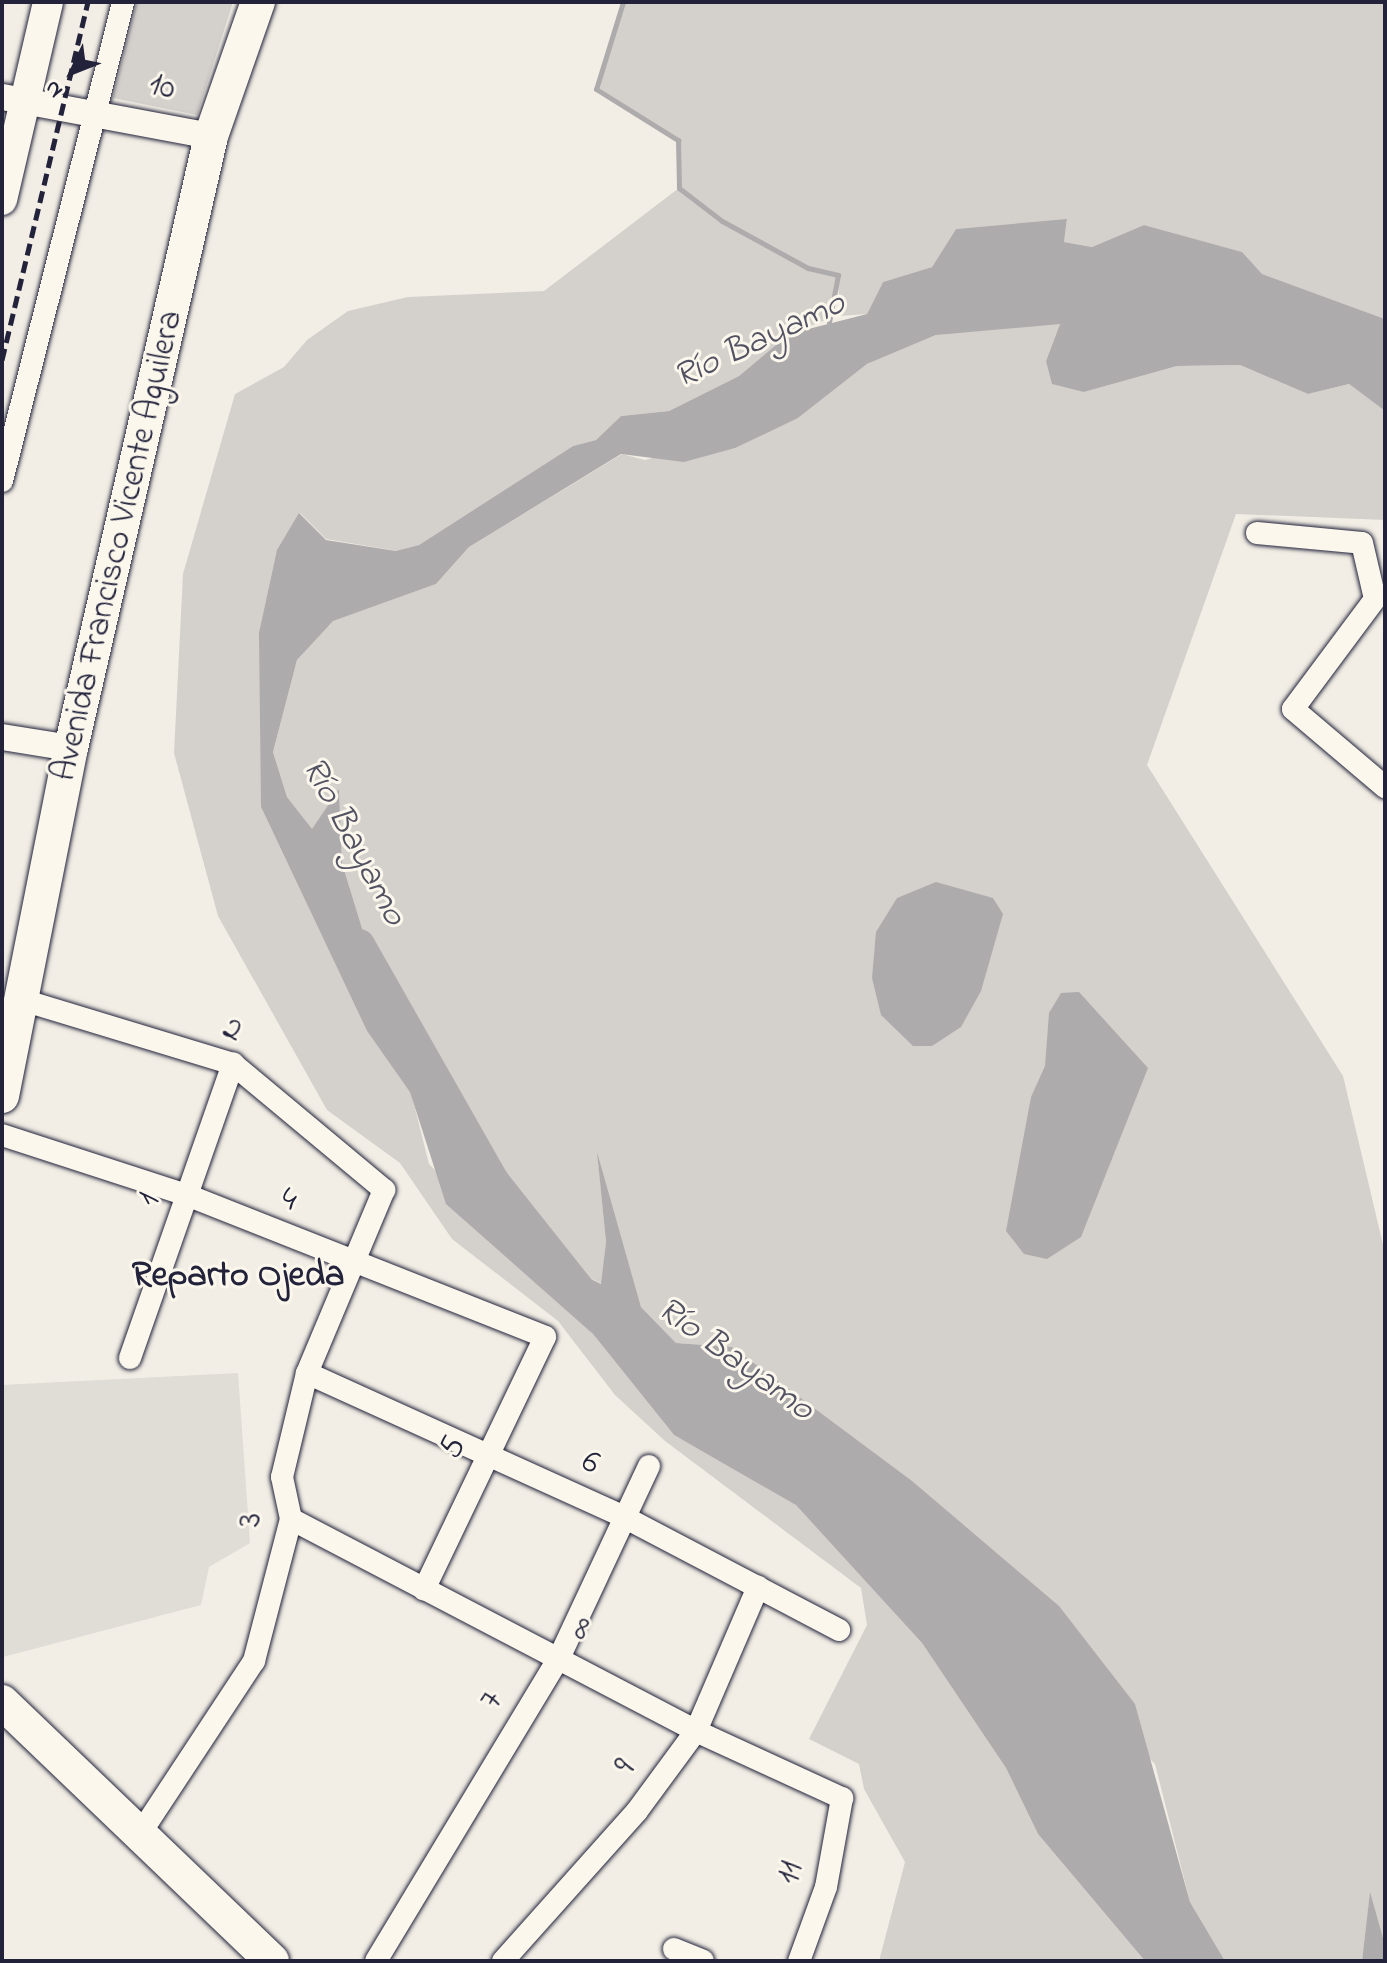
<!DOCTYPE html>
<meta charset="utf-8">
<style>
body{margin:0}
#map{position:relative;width:1387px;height:1963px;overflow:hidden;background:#f2eee5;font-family:"Indie Flower",sans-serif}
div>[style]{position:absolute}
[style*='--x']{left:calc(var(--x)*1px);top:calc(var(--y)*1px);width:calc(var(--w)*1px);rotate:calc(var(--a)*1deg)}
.built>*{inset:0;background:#e0dcd6}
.green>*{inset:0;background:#d4d1cc}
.water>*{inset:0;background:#aeabad}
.stream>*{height:5px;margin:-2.5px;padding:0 2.5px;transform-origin:2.5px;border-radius:2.5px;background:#aeabad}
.river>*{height:32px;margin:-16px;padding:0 16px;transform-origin:16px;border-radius:16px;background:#aeabad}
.roads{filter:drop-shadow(0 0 2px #22223b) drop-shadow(0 0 2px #22223b)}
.minor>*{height:22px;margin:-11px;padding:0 11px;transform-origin:11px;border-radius:11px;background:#fbf7ec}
.tertiary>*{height:26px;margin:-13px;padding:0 13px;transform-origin:13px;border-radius:13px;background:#fbf7ec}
.secondary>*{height:30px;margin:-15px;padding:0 15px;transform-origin:15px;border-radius:15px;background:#fbf7ec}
.primary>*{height:34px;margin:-17px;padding:0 17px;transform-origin:17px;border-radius:17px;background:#fbf7ec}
.rail>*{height:5px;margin-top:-2.5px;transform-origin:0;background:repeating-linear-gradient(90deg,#22223b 0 12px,transparent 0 18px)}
span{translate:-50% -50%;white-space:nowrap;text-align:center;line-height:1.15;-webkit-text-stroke:6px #fbf7ec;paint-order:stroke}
.street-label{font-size:34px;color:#22223b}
.water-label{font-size:36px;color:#535263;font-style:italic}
.neighbourhood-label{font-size:36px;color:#22223b;font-weight:700}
.frame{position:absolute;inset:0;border:4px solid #22223b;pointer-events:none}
.north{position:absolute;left:32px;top:32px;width:80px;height:80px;-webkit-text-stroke:6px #fbf7ec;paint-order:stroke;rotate:227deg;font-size:22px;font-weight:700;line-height:32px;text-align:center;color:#22223b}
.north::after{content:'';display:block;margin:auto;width:28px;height:36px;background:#22223b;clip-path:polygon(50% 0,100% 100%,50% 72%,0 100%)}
</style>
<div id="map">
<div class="built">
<i style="clip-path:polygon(238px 1373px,250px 1543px,209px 1567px,201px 1605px,3px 1657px,2px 1385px)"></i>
</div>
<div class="green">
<i style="clip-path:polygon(137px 2px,233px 2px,197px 115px,113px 98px)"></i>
<i style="clip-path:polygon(623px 2px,1385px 2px,1385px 319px,1261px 274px,1241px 252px,1144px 225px,1092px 247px,1064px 242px,1067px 220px,956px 229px,932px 267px,883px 282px,867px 314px,840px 316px,838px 281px,831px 318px,789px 334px,739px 376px,669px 411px,621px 416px,596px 440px,573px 446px,419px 545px,397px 551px,326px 539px,300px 513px,262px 721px,261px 807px,367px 1031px,411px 1092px,429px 1164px,593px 1334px,674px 1435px,796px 1504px,922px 1643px,1006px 1768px,1038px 1834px,1145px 1961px,879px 1961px,905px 1862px,864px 1789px,859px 1764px,809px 1739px,867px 1625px,861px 1588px,665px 1441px,615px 1395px,558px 1321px,452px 1239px,400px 1163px,327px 1110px,218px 916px,174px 753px,183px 574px,235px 394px,284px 367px,307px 340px,348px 311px,408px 297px,544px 291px,679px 188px,678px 140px,596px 89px)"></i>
<i style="clip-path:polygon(1028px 322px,1060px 324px,1046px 361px,1084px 392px,1177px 366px,1240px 365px,1308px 394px,1349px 384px,1385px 411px,1385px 520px,1236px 514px,1147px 765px,1343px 1076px,1385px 1253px,1385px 1945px,1370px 1895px,1362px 1961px,1225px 1961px,1190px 1902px,1155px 1764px,732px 1347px,676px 1343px,641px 1307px,598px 1159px,606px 1242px,602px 1284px,535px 1252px,470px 1170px,396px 1039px,342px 863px,339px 790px,312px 830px,287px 797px,273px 752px,297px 660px,332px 621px,436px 584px,469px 547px,622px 454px,645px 460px,798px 418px,867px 364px,936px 335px)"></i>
</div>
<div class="water">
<i style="clip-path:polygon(1067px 219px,1064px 242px,1092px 247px,1144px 225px,1242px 252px,1262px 274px,1385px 319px,1385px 411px,1349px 384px,1308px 394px,1240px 365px,1177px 366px,1084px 392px,1052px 384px,1046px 361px,1060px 324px,936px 335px,867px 364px,798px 418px,735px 448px,684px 462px,621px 454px,469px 547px,436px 584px,333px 621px,297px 660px,273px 752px,287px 797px,312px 829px,339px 789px,342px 863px,396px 1039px,470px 1171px,535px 1252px,601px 1284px,606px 1242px,597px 1152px,641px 1307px,676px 1343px,732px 1347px,912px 1481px,1059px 1606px,1135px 1704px,1190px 1902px,1225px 1961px,1145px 1961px,1038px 1834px,1006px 1768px,922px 1643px,796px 1505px,674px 1435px,593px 1334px,446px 1204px,410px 1092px,367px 1031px,261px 807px,259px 633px,277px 550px,299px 513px,326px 540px,396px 551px,419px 545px,573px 446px,596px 440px,621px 416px,669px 411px,739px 376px,789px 334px,867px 314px,883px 282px,932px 267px,956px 229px)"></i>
<i style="clip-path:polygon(936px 882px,993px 898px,1003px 914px,981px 991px,961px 1027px,932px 1046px,913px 1046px,881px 1015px,872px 978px,876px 932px,897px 898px)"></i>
<i style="clip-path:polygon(1079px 992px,1148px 1068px,1081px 1237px,1047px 1259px,1024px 1254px,1006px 1231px,1031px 1097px,1045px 1066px,1049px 1013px,1061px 993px)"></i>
<i style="clip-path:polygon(1370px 1892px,1385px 1945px,1385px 1961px,1362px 1961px)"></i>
</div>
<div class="stream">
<i style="--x:623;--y:2;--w:91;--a:107.2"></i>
<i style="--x:596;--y:89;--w:97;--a:31.9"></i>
<i style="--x:678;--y:140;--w:48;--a:88.8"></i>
<i style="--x:679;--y:188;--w:54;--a:37.5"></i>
<i style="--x:722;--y:221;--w:98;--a:28.7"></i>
<i style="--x:808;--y:268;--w:31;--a:13"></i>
<i style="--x:838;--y:275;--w:48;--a:100.8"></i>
</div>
<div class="river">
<i style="--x:359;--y:945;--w:271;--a:60.4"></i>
<i style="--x:493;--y:1181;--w:142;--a:51.6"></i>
</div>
<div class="roads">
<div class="minor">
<i style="--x:2;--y:481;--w:494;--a:-75.8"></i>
<i style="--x:1257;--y:533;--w:105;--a:5.4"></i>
<i style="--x:1362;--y:543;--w:57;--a:76.9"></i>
<i style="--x:1375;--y:599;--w:137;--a:126.7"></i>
<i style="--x:1293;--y:709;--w:121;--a:40.3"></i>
<i style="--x:19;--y:999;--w:224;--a:16.9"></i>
<i style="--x:233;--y:1064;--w:197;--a:39.8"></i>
<i style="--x:384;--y:1190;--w:199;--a:112.8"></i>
<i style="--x:307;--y:1373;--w:107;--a:103.5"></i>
<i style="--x:282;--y:1477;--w:43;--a:77.9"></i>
<i style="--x:291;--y:1519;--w:147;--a:104.6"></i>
<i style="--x:254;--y:1661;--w:207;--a:123.4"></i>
<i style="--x:2;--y:1135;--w:194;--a:18"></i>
<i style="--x:187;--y:1195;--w:385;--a:21.6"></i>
<i style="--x:545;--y:1337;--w:280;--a:115.6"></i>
<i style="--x:130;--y:1358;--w:312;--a:-70.7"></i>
<i style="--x:307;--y:1373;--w:348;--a:24.4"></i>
<i style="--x:624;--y:1517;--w:243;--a:27.7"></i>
<i style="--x:291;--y:1519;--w:457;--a:27.6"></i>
<i style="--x:696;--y:1731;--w:161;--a:24.7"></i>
<i style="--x:842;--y:1798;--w:90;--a:100.2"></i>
<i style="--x:826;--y:1887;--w:79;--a:110"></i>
<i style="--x:674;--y:1949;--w:31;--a:22"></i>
<i style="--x:376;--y:1961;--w:354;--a:-58.9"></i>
<i style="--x:559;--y:1658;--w:212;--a:-64.9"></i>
<i style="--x:503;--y:1961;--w:201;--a:-48.2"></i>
<i style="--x:637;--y:1811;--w:99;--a:-53.6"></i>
<i style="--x:696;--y:1731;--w:157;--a:-66.7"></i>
</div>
<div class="tertiary">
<i style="--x:2;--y:97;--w:213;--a:10.6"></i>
<i style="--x:2;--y:737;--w:70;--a:9.1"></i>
</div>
<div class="secondary">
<i style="--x:2;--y:200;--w:203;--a:-76.9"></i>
</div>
<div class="primary">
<i style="--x:2;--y:1096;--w:355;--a:-78.8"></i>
<i style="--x:71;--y:748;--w:628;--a:-77.11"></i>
<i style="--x:211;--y:136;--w:142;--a:-70.7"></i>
<i style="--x:2;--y:1702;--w:374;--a:43.8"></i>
</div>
</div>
<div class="rail">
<i style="--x:2;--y:360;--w:368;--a:-76.5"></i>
</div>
<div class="street-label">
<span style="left:162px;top:88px;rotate:13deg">10</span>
<span style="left:119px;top:546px;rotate:-77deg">Avenida Francisco Vicente Aguilera</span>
<span style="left:232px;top:1031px;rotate:22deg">2</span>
<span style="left:150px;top:1200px;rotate:-71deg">1</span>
<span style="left:288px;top:1201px;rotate:23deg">4</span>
<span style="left:454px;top:1448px;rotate:-64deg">5</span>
<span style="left:590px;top:1464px;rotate:24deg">6</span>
<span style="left:252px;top:1520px;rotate:-87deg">3</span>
<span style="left:581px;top:1631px;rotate:28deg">8</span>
<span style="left:493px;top:1701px;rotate:-59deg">7</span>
<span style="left:626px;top:1768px;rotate:-53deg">9</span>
<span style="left:792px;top:1873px;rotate:-76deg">11</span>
</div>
<div class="water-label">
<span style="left:760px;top:341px;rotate:-25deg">Río Bayamo</span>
<span style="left:353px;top:842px;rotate:62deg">Río Bayamo</span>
<span style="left:735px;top:1360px;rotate:36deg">Río Bayamo</span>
</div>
<div class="neighbourhood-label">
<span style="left:238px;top:1277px">Reparto Ojeda</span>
</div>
<div class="frame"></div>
<div class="north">N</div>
</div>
